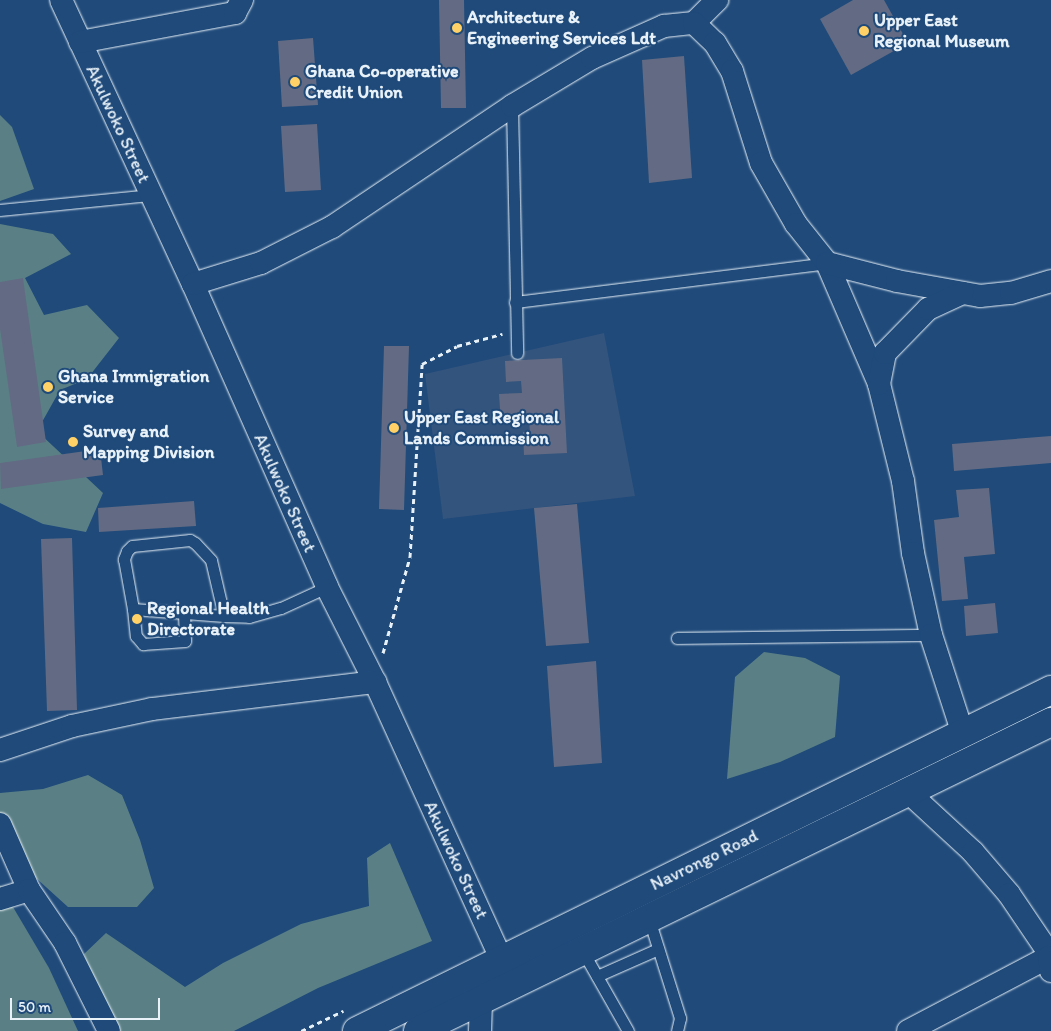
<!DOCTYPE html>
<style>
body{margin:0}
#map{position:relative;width:1051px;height:1031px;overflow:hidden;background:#1f4a7a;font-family:Itim,sans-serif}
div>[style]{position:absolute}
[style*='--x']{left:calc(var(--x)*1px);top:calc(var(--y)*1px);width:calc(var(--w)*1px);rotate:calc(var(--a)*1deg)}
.built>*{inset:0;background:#33547d}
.green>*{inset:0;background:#5a8086}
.building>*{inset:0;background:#626b83}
.path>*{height:3px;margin-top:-1.5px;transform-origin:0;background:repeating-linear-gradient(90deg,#e8f1f8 0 5px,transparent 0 9px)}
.roads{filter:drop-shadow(0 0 1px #e8f1f8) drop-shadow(0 0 1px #e8f1f8)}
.service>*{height:11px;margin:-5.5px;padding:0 5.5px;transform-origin:5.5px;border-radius:5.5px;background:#1f4a7a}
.minor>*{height:22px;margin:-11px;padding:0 11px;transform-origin:11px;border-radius:11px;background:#1f4a7a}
.trunk>*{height:28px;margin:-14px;padding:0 14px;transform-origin:14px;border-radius:14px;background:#1f4a7a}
.dots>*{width:14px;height:14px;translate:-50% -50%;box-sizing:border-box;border:2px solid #1f4a7a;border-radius:50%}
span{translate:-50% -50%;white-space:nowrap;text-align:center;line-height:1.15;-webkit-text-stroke:4px #1f4a7a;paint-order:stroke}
.poi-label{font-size:18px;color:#e8f1f8;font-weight:700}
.left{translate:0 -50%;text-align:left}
.street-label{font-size:18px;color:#e8f1f8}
.scale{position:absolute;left:10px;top:998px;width:150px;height:22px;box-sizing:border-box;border:2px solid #e8f1f8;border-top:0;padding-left:6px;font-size:15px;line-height:18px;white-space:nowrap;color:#e8f1f8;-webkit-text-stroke:4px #1f4a7a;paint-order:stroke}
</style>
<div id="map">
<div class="built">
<i style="clip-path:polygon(604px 333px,635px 496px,443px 519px,425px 374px)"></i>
</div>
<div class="green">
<i style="clip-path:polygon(0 115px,12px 127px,34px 189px,0 201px)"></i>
<i style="clip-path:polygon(0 224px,53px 234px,71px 254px,25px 278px,44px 315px,87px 305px,119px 338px,87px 379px,60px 390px,37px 431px,103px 493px,86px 532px,43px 524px,0 503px)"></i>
<i style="clip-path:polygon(764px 652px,805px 658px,840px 676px,835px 737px,780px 762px,727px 779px,735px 677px)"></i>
<i style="clip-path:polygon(88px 775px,122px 795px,140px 840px,154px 888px,137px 907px,68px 907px,36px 878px,0 822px,0 793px,43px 789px)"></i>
<i style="clip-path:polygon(390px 843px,432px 941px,318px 988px,234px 1031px,117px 1031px,96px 991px,84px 954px,106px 933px,185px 987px,223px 963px,301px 924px,369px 906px,367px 858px)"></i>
<i style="clip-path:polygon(0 885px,49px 968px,78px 1031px,0 1031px)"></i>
</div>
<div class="building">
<i style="clip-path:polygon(439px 0,464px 0,466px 108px,441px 108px)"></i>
<i style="clip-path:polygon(853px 0,884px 0,908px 43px,851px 75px,820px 19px)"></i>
<i style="clip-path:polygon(313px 38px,318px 105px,282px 107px,278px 41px)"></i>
<i style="clip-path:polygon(684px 56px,692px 178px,649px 183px,642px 60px)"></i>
<i style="clip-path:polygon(317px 124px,321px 190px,285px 192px,281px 126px)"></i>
<i style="clip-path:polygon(23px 278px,46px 442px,17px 447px,0 329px,0 282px)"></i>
<i style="clip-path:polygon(384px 346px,409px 346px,404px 510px,379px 509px)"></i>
<i style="clip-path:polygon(562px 358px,567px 453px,524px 455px,523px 432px,530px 432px,529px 421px,501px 423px,499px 394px,522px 393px,521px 381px,506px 382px,505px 361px)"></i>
<i style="clip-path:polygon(1051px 436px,1051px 463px,954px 471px,952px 444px)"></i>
<i style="clip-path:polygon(100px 449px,103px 475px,1px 489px,0 463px)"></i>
<i style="clip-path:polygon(989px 488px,995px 554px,964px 557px,968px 599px,942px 601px,934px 520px,959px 517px,956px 490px)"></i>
<i style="clip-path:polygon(194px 501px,196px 526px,99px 532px,98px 508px)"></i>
<i style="clip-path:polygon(577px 504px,589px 643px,546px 646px,534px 508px)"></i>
<i style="clip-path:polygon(72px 538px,77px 710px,47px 711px,41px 539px)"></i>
<i style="clip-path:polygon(995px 603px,998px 633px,966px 636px,964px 606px)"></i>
<i style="clip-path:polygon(596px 661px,602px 763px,554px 767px,547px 666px)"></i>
</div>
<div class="path">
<i style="--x:383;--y:653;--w:100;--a:-74.3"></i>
<i style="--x:410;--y:557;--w:193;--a:-86.4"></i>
<i style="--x:422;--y:364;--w:39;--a:-27"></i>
<i style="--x:457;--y:346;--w:47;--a:-14.9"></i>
<i style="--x:301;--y:1031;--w:47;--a:-25.5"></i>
</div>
<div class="roads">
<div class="service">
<i style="--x:512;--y:106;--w:247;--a:88.8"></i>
<i style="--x:0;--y:210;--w:152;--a:-5.7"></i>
<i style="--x:515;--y:302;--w:314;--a:-7.1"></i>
<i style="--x:133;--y:609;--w:27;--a:84"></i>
<i style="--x:136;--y:636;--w:11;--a:49"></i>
<i style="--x:143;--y:644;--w:42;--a:-4.1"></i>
<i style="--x:185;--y:641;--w:29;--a:-92"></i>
<i style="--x:224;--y:616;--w:57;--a:-103.1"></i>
<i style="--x:211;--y:560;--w:23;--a:-133"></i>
<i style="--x:195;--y:543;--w:6;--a:-149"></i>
<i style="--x:190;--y:540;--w:58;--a:174.1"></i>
<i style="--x:132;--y:546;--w:7;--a:135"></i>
<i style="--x:127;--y:551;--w:9;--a:111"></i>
<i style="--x:124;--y:559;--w:51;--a:79.8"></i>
<i style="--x:133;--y:609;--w:91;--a:4.4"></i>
<i style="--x:224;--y:616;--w:25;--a:2"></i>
<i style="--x:249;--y:617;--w:33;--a:-16"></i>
<i style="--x:281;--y:608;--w:51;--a:-24.5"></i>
<i style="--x:677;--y:638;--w:254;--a:-0.7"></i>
<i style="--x:649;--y:919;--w:104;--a:72.6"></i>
<i style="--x:680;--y:1018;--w:13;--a:103"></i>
<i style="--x:582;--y:950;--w:93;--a:60.4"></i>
<i style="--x:597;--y:976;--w:67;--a:-23.9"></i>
</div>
<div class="minor">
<i style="--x:61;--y:0;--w:313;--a:65.1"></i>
<i style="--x:193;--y:284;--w:331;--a:66.1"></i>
<i style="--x:327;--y:587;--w:106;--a:63.2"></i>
<i style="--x:375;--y:682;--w:323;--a:65.5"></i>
<i style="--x:694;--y:23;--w:33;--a:-45"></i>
<i style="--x:80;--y:42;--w:158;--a:-10.6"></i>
<i style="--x:235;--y:13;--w:15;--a:-62"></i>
<i style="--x:827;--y:263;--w:132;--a:66.7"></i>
<i style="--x:879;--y:384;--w:100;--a:76.1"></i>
<i style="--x:903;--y:481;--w:73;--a:82.1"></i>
<i style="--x:913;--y:553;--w:84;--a:77.6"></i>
<i style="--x:931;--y:635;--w:104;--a:72.1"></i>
<i style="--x:193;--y:284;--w:71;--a:-17.2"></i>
<i style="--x:261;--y:263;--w:80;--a:-26.9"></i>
<i style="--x:332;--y:227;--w:217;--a:-33.9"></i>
<i style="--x:512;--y:106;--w:93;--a:-31"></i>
<i style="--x:592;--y:58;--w:79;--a:-24"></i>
<i style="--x:664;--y:26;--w:30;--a:-6"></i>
<i style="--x:694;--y:23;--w:29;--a:44"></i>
<i style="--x:715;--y:43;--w:33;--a:59"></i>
<i style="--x:732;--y:71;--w:96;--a:72.5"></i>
<i style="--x:761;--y:163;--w:70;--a:60.2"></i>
<i style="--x:796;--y:224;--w:50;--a:51.5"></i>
<i style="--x:827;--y:263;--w:72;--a:14.4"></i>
<i style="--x:897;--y:281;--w:84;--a:10.2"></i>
<i style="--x:980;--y:296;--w:31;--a:-6"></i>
<i style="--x:1011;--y:293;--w:42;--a:-16.7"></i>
<i style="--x:879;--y:384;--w:32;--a:-79"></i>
<i style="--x:885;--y:353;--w:62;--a:-45.7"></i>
<i style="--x:928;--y:309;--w:38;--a:-25"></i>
<i style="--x:0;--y:750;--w:76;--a:-18.4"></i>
<i style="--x:72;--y:726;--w:82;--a:-12"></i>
<i style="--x:152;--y:709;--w:225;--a:-6.9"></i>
<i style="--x:907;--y:791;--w:90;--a:42.7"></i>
<i style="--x:973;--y:852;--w:55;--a:49.4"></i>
<i style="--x:1009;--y:894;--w:75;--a:55.9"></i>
<i style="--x:0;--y:824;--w:72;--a:66.3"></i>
<i style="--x:0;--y:899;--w:30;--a:-17"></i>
<i style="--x:29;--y:890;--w:64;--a:55.8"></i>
<i style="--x:65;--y:943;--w:98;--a:63.4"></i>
<i style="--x:480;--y:1031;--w:31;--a:-88"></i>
<i style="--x:908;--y:1031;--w:159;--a:-27.7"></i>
<i style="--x:1049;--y:957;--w:14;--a:82"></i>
</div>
<div class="trunk">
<i style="--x:357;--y:1031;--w:773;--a:-26.17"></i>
<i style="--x:418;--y:1031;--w:704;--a:-26.02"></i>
</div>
</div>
<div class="dots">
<i style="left:457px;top:28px;background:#ffd166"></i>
<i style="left:864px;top:31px;background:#ffd166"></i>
<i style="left:295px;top:82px;background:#ffd166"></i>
<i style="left:48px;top:387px;background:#ffd166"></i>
<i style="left:394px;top:428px;background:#ffd166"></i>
<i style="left:73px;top:442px;background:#ffd166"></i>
<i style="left:137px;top:619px;background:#ffd166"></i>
</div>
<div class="poi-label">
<span class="left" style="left:467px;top:28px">Architecture &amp;<br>Engineering Services Ldt</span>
<span class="left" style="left:874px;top:31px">Upper East<br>Regional Museum</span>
<span class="left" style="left:305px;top:82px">Ghana Co-operative<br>Credit Union</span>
<span class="left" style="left:58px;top:387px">Ghana Immigration<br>Service</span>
<span class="left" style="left:404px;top:428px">Upper East Regional<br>Lands Commission</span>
<span class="left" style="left:83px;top:442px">Survey and<br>Mapping Division</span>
<span class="left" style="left:147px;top:619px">Regional Health<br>Directorate</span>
</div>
<div class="street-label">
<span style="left:118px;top:124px;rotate:65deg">Akulwoko Street</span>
<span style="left:285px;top:493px;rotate:66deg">Akulwoko Street</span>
<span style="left:456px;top:860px;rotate:65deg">Akulwoko Street</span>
<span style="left:704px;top:860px;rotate:-26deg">Navrongo Road</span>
</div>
<div class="scale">50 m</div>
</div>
